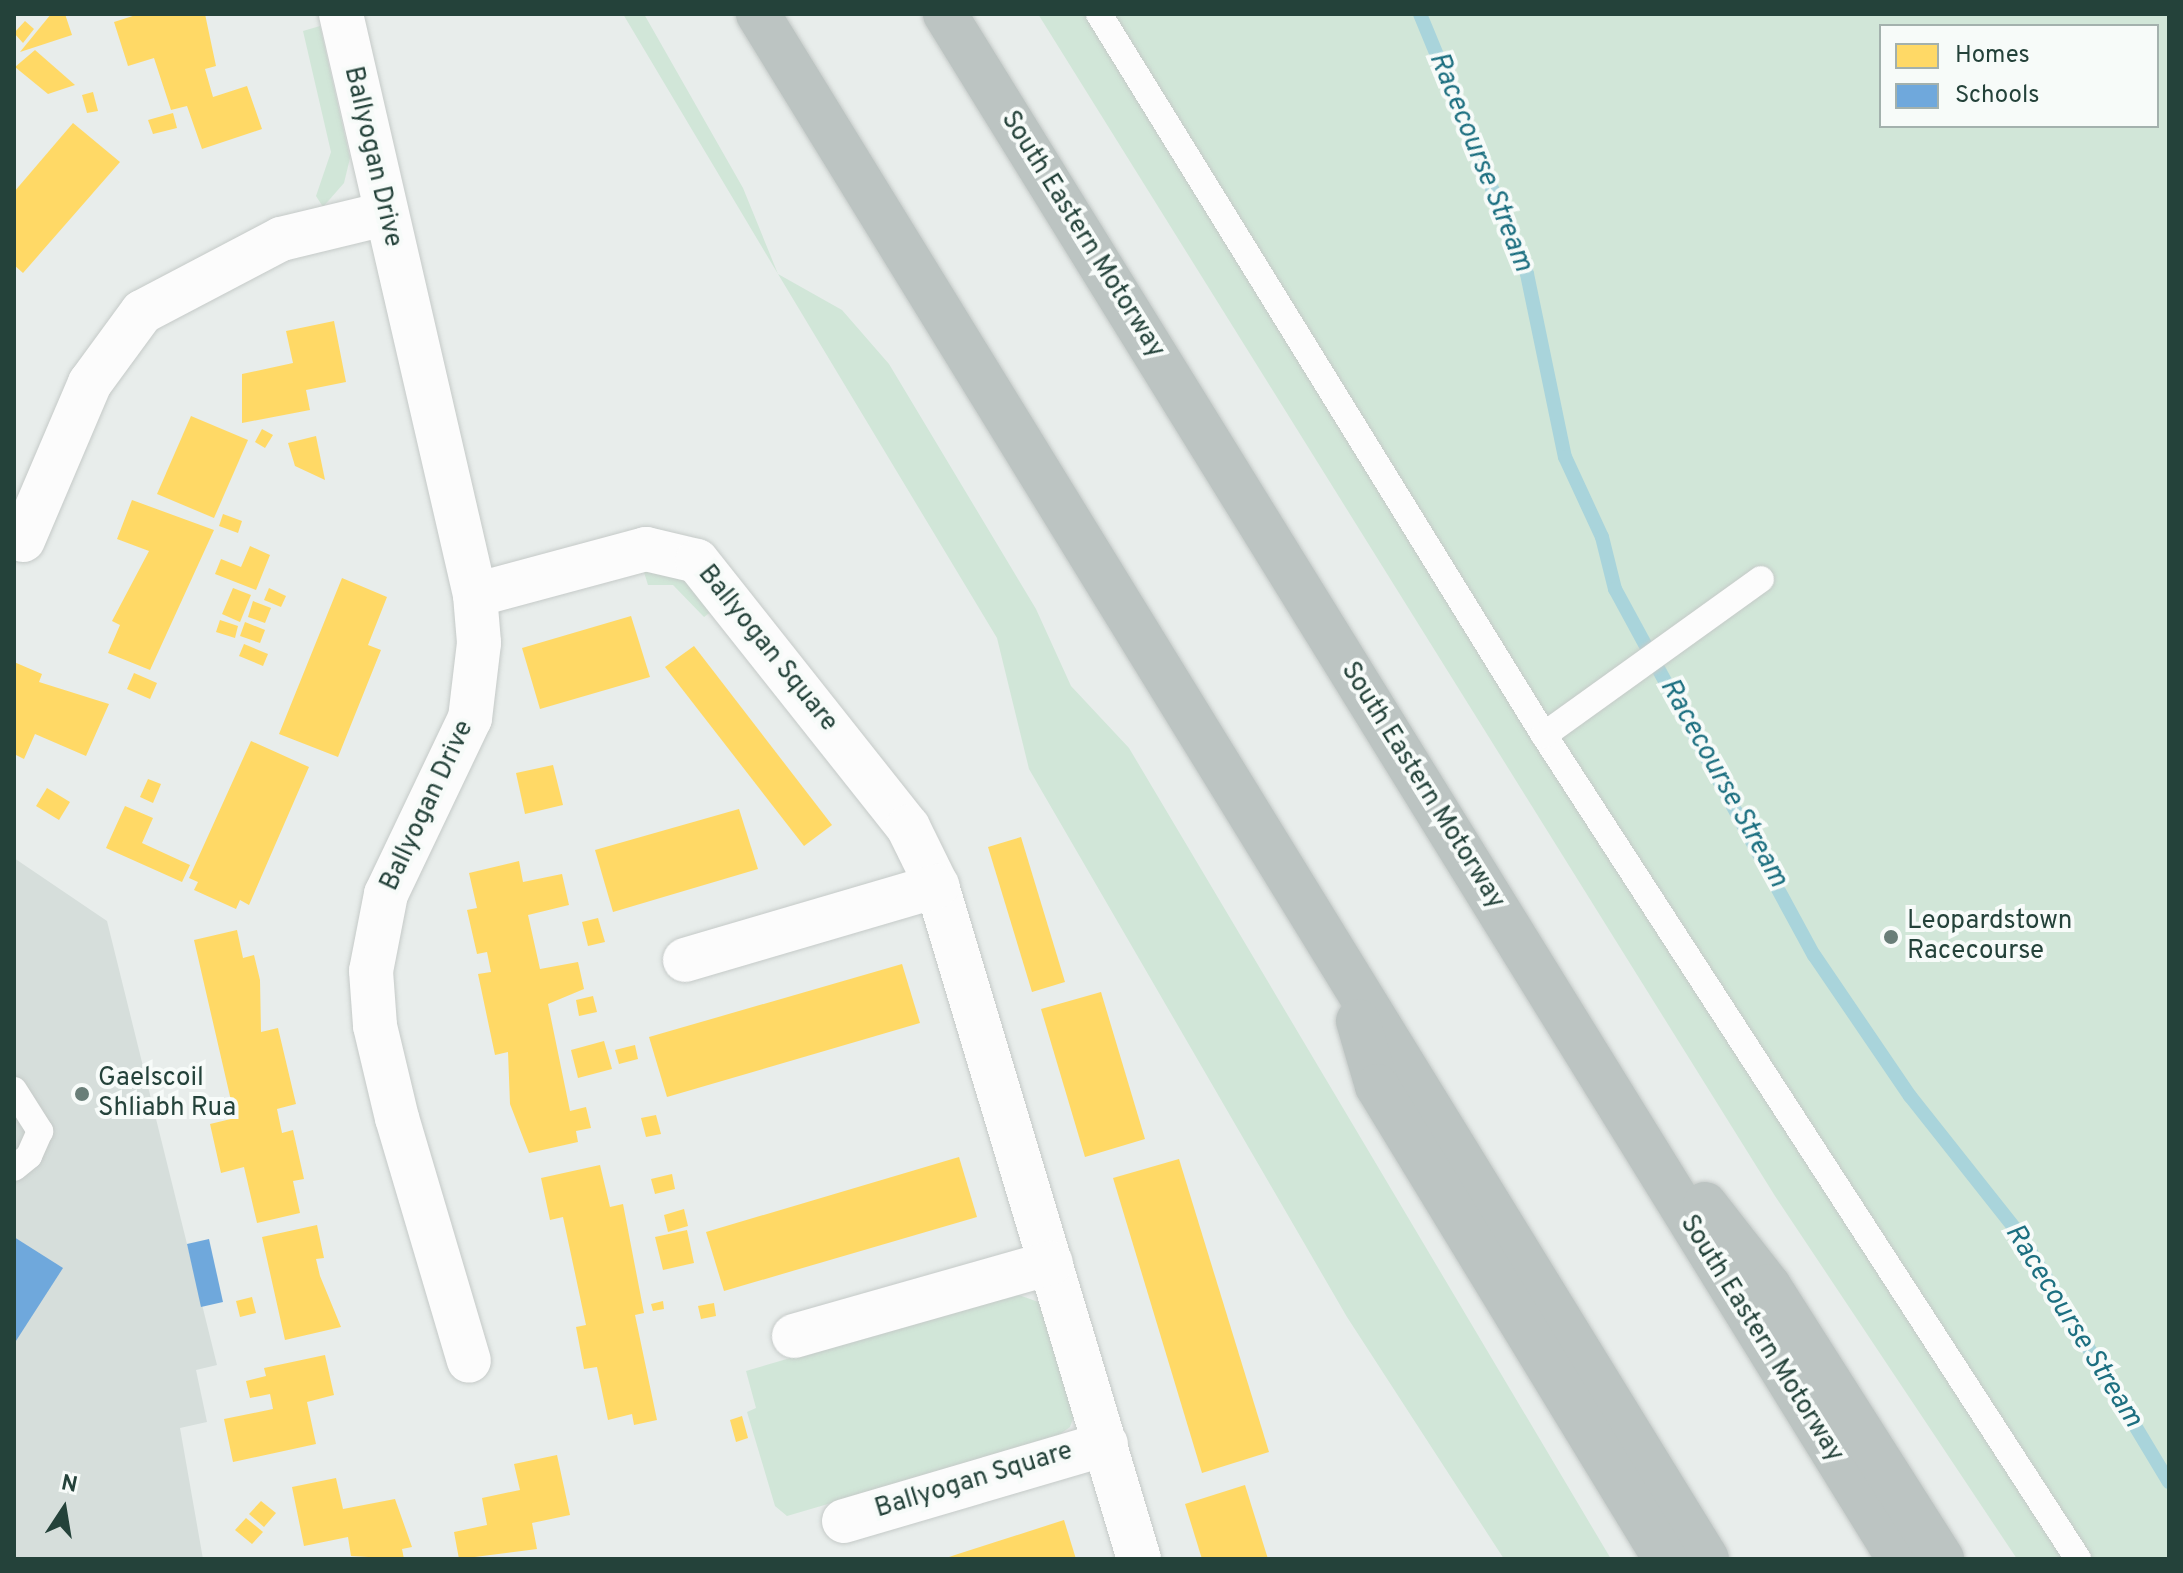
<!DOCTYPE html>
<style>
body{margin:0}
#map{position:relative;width:2183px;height:1573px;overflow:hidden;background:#e8edeb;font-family:Overpass,sans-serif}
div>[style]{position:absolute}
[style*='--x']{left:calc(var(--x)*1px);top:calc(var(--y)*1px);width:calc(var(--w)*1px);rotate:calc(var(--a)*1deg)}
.built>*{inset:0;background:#d6dedb}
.green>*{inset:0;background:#d1e6d8}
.homes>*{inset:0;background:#ffd966}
.schools>*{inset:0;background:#6fa8dc}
.stream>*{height:14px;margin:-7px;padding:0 7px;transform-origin:7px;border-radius:7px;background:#a9d4db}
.roads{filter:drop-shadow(0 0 2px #c5cac8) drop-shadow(0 0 2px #c5cac8)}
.lane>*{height:26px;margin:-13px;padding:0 13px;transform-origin:13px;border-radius:13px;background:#fcfcfc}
.street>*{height:44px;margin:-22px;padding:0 22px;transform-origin:22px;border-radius:22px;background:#fcfcfc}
.highway>*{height:44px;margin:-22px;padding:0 22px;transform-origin:22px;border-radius:22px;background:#bcc4c2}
.dots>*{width:22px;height:22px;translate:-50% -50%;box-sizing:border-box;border:4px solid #f7fbf9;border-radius:50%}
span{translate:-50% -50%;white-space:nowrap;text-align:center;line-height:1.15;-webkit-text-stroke:8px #f7fbf9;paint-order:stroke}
.street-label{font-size:26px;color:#24423a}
.poi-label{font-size:26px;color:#24423a}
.left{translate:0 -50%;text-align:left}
.water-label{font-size:28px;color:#1c6f80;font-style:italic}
.frame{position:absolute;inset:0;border:16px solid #24423a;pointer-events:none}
.legend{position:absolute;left:1879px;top:24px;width:280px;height:104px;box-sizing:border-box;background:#f7fbf9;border:2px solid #a3b1ad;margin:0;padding:10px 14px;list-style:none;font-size:24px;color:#24423a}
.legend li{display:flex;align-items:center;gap:16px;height:40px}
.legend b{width:40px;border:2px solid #a3b1ad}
.north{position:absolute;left:24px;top:1469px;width:80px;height:80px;-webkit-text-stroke:6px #f7fbf9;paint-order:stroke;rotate:12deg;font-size:22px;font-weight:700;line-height:32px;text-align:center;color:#24423a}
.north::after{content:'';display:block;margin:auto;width:28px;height:36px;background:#24423a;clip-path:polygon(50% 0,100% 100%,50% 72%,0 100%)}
</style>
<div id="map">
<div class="built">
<i style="clip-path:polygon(14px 858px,107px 921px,217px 1365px,196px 1370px,207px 1422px,180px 1428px,203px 1559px,14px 1559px)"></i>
</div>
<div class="green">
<i style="clip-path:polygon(623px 14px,644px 14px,743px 188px,778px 274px,842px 310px,889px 364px,1036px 609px,1071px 686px,1129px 748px,1611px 1559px,1504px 1559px,1347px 1317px,1029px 769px,997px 638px,864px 417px,778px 274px)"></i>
<i style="clip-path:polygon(evenodd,1038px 14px,2169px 14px,2169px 1559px,2017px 1559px,1775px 1196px,1038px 14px,1881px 26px,2157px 26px,2157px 126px,1881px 126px,1881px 26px)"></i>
<i style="clip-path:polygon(320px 26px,350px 158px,344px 183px,323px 207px,316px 196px,331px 152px,303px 31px)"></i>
<i style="clip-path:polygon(643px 569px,673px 570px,716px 608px,704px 617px,673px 585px,648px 585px)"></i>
<i style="clip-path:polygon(1013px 1293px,1044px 1304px,1075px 1413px,1070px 1427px,1056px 1437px,787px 1516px,775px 1506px,747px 1412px,756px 1408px,746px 1371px)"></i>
</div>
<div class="homes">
<i style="clip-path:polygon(51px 14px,65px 14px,72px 35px,20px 52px)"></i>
<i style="clip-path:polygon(139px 14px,205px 14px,216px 66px,205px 69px,213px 97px,247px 86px,262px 129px,202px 149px,187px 106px,171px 110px,154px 58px,128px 66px,114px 22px)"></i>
<i style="clip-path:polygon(25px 21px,34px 29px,23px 43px,14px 33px)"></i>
<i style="clip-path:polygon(35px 50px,75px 85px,48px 94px,15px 67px)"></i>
<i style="clip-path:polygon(93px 92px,98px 111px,87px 113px,82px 95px)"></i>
<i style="clip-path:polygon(173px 113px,177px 128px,153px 134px,148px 120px)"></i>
<i style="clip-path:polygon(73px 123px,120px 162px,23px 273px,14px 265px,14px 192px)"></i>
<i style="clip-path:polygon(334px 321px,346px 382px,306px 390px,310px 410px,242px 423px,242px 374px,293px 363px,286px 331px)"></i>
<i style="clip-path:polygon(191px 416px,248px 440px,214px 518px,157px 494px)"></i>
<i style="clip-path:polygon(262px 429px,273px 435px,265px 448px,255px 442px)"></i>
<i style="clip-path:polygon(316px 436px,325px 480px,295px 466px,288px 443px)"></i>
<i style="clip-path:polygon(132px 500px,214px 530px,150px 670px,108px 653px,120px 625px,112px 621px,149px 551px,117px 539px)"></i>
<i style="clip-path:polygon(223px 514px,242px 521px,238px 533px,219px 526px)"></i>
<i style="clip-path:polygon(250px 546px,270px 555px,256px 590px,215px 574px,221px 559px,241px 567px)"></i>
<i style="clip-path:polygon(342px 578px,387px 597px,368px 645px,381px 650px,338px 757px,279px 734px)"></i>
<i style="clip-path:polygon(233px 588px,251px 595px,240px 622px,222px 614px)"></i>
<i style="clip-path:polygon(269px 588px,286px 596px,281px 607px,264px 600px)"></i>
<i style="clip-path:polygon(253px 601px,271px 608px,265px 623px,248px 617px)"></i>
<i style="clip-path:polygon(631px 616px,650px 677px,540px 709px,522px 648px)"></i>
<i style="clip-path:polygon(220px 620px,238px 626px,235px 638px,216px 632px)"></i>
<i style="clip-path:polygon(245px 622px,265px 630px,260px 643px,240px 636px)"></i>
<i style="clip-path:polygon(244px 644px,268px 654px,263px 666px,239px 656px)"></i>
<i style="clip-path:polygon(694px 646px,832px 825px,804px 846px,665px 667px)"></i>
<i style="clip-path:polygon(14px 662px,42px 674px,39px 682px,109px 704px,86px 756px,35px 734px,24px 759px,14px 754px)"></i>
<i style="clip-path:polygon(134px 673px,157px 683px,150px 699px,127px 689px)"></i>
<i style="clip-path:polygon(251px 741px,309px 767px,249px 905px,240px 900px,236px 909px,194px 890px,198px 882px,189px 878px)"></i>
<i style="clip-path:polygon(553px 765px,563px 805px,525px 814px,516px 773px)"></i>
<i style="clip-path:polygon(148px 779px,161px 784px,153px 803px,140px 797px)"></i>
<i style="clip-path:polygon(47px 788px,70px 802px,59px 820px,36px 806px)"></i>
<i style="clip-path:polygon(125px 806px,153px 818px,142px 843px,190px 865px,182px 882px,106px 848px)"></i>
<i style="clip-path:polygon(739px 809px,758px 869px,613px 912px,595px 850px)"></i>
<i style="clip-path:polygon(1021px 837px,1065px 982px,1032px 992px,988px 847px)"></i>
<i style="clip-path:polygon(519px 861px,523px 882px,562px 874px,569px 905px,528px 915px,540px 969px,578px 962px,584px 989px,548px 1004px,570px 1111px,586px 1107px,591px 1128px,576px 1131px,578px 1142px,529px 1153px,510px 1104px,508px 1052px,495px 1055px,478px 974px,491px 972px,487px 952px,477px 954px,467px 910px,477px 908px,469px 873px)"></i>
<i style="clip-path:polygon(598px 918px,605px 942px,588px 946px,582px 922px)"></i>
<i style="clip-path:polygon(237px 930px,243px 958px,254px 955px,260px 980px,261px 1032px,278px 1028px,296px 1104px,277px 1109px,282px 1133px,293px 1130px,304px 1179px,293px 1181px,300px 1213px,257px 1223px,244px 1167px,221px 1173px,210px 1124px,235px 1118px,194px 940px)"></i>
<i style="clip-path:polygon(902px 964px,920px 1023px,667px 1097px,649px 1037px)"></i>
<i style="clip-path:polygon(1101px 992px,1145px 1139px,1085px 1157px,1041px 1009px)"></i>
<i style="clip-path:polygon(593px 996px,597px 1012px,579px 1016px,576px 1000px)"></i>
<i style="clip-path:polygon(604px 1041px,612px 1069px,578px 1078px,571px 1050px)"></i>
<i style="clip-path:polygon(635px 1045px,638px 1059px,619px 1064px,615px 1050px)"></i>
<i style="clip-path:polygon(656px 1115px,661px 1134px,646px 1137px,641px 1118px)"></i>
<i style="clip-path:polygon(959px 1157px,977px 1217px,724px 1291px,706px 1232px)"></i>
<i style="clip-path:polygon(1179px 1159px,1269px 1452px,1202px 1473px,1113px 1178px)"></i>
<i style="clip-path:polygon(600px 1165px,610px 1207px,623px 1204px,644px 1313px,635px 1315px,657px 1420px,634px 1425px,632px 1414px,608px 1420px,597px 1367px,584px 1369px,576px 1327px,586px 1325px,563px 1217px,550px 1220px,541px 1178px)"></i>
<i style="clip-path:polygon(672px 1174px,675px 1189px,655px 1194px,651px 1179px)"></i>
<i style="clip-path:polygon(684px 1209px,688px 1226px,668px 1232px,664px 1215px)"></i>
<i style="clip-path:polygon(317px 1225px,324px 1258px,316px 1259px,320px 1276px,341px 1327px,285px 1340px,262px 1237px)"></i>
<i style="clip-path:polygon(687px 1230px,694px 1263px,663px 1270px,655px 1237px)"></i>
<i style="clip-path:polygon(252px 1297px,256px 1313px,240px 1317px,236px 1301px)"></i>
<i style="clip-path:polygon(663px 1301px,664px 1309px,653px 1311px,651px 1304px)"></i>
<i style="clip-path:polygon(714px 1303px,716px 1316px,701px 1319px,698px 1306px)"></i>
<i style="clip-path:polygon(325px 1355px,334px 1395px,307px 1402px,316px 1444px,233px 1462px,224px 1419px,273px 1409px,270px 1394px,250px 1398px,246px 1381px,266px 1376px,264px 1368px)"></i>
<i style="clip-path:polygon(742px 1416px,748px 1438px,736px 1442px,730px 1420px)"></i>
<i style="clip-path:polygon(557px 1455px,570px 1515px,532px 1523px,537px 1549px,459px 1559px,454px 1532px,487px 1525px,482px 1498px,520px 1490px,514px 1464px)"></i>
<i style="clip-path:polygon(336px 1478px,343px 1509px,395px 1499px,412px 1547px,402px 1549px,404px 1559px,351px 1556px,348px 1537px,304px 1546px,292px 1487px)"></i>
<i style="clip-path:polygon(1245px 1485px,1268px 1559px,1202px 1559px,1185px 1504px)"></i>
<i style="clip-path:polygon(261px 1501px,276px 1513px,264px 1527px,249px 1514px)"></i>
<i style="clip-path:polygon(246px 1518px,263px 1532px,252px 1544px,235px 1530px)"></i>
<i style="clip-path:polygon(1064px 1520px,1076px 1559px,943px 1559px,958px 1554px)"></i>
</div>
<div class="schools">
<i style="clip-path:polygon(14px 1237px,63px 1268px,14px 1344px)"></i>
<i style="clip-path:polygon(209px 1239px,223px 1302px,201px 1307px,187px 1244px)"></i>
</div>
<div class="stream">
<i style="--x:1420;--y:14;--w:281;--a:67.6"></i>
<i style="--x:1527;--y:274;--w:187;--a:78.3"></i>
<i style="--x:1565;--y:457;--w:88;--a:65.2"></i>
<i style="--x:1602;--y:537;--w:54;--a:76"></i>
<i style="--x:1615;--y:589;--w:417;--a:61.5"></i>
<i style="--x:1814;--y:955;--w:171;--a:55.8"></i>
<i style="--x:1910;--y:1096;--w:179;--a:51.6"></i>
<i style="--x:2021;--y:1236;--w:287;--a:59"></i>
</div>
<div class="roads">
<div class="lane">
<i style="--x:1099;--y:14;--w:847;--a:58.32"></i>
<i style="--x:1544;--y:735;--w:982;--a:57.05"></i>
<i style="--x:1544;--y:735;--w:267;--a:-35.7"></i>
<i style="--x:14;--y:1090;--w:49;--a:57.6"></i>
<i style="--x:40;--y:1131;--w:27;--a:114"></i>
<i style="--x:29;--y:1156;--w:19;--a:141"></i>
</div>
<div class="street">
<i style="--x:341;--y:14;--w:596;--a:77.01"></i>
<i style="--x:475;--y:595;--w:48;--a:85.2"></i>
<i style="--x:479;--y:643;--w:76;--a:96.8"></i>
<i style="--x:470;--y:718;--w:195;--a:115.5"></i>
<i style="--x:386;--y:894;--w:78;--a:101"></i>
<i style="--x:371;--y:971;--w:55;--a:85.8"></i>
<i style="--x:375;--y:1026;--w:95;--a:76.6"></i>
<i style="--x:397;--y:1118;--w:253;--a:73.5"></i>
<i style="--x:23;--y:540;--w:171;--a:-66.9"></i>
<i style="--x:90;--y:383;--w:88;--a:-53.8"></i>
<i style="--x:142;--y:312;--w:157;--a:-27.7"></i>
<i style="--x:281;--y:239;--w:106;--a:-13.6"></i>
<i style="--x:475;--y:595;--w:177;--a:-15.1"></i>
<i style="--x:646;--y:549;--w:52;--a:13.2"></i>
<i style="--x:697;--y:561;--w:340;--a:51.6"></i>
<i style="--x:908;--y:827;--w:66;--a:63.8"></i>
<i style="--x:937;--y:886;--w:703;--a:73.29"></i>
<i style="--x:685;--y:960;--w:263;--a:-16.4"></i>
<i style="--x:794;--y:1336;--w:267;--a:-15.9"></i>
<i style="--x:844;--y:1521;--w:273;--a:-16.4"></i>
</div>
<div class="highway">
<i style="--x:758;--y:14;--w:1813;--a:58.44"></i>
<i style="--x:945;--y:14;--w:1816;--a:58.31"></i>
<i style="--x:1358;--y:1021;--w:68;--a:73.7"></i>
<i style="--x:1377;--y:1086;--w:554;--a:58.66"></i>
<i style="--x:1705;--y:1204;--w:104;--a:52"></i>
<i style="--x:1769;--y:1286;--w:323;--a:57.6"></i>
</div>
</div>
<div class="dots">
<i style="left:1891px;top:937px;background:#697e78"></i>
<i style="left:82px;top:1094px;background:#697e78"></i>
</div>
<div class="street-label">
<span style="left:372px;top:157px;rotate:77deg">Ballyogan Drive</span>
<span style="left:1082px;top:235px;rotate:58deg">South Eastern Motorway</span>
<span style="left:767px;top:649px;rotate:51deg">Ballyogan Square</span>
<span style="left:1422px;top:786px;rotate:58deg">South Eastern Motorway</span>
<span style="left:428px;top:806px;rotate:-65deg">Ballyogan Drive</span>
<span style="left:1761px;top:1339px;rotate:58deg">South Eastern Motorway</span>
<span style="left:974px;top:1481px;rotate:-17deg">Ballyogan Square</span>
</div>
<div class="poi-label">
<span class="left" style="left:1907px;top:937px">Leopardstown<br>Racecourse</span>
<span class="left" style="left:98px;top:1094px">Gaelscoil<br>Shliabh Rua</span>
</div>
<div class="water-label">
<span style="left:1480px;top:162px;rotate:68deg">Racecourse Stream</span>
<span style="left:1723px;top:783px;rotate:61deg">Racecourse Stream</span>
<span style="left:2073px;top:1326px;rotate:58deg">Racecourse Stream</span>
</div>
<div class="frame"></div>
<ul class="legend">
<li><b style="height:22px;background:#ffd966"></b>Homes</li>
<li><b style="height:22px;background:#6fa8dc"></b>Schools</li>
</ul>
<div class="north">N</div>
</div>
